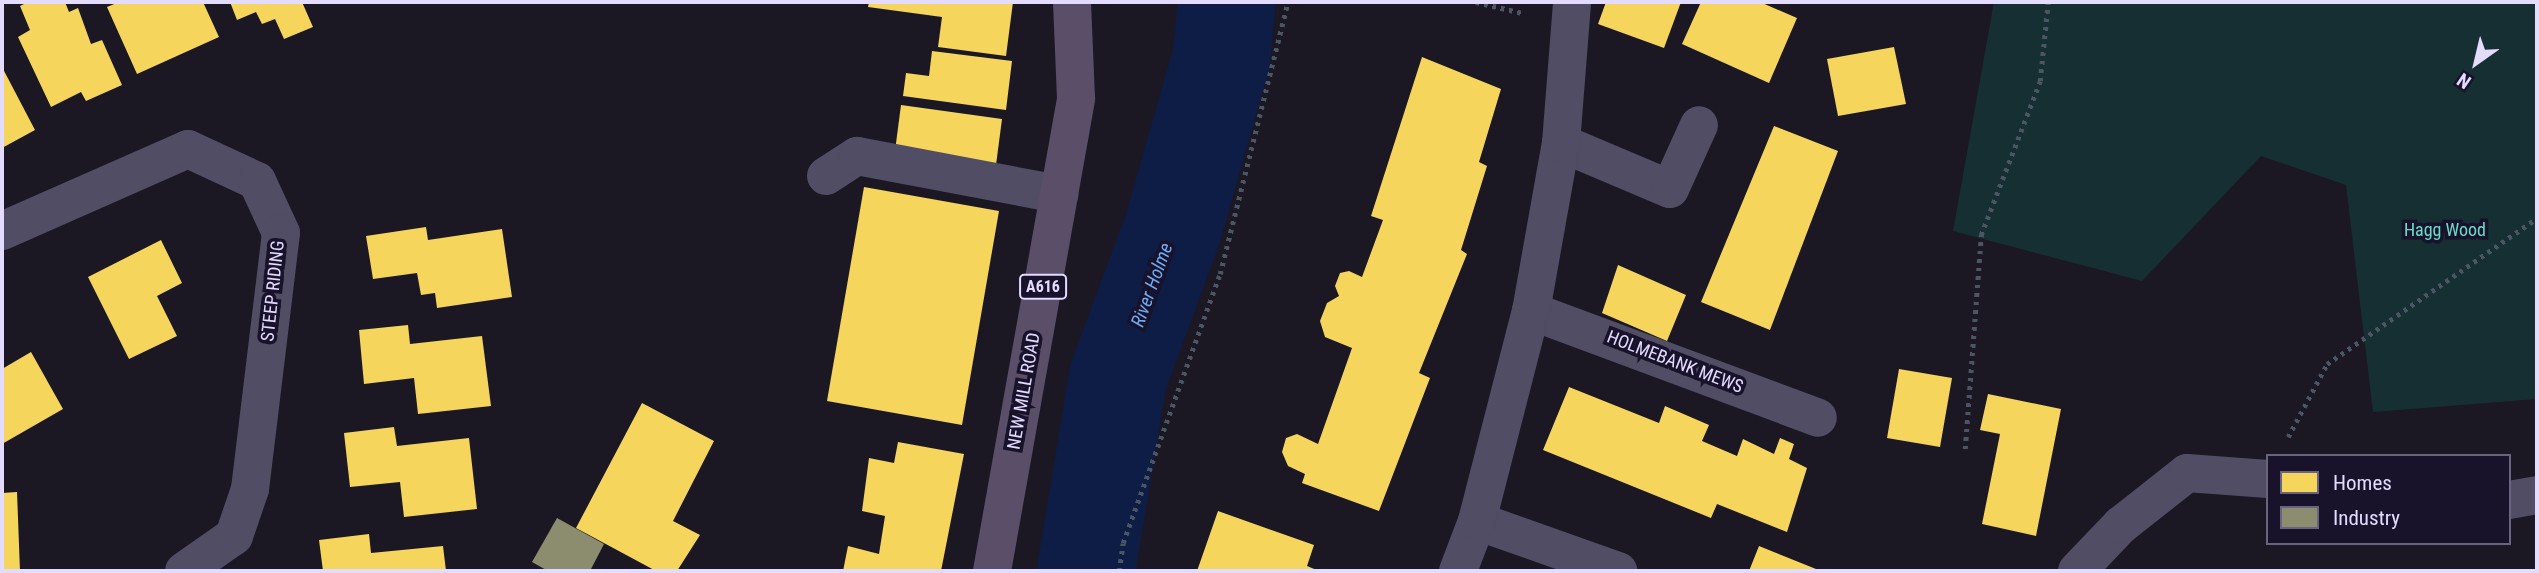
<!DOCTYPE html>
<style>
body{margin:0}
#map{position:relative;width:2539px;height:573px;overflow:hidden;background:#1b1824;font-family:"Roboto Condensed",sans-serif}
div>[style]{position:absolute}
[style*='--x']{left:calc(var(--x)*1px);top:calc(var(--y)*1px);width:calc(var(--w)*1px);rotate:calc(var(--a)*1deg)}
.green>*{inset:0;background:#162f32}
.homes>*{inset:0;background:#f6d55c}
.industry>*{inset:0;background:#8c8c6e}
.river>*{height:98px;margin:-49px;padding:0 49px;transform-origin:49px;border-radius:49px;background:#0e1d45}
.path>*{height:4.5px;margin-top:-2.25px;transform-origin:0;background:repeating-linear-gradient(90deg,#4b5665 0 3.5px,transparent 0 8.5px)}
.minor>*{height:38px;margin:-19px;padding:0 19px;transform-origin:19px;border-radius:19px;background:#504d65}
.major>*{height:38px;margin:-19px;padding:0 19px;transform-origin:19px;border-radius:19px;background:#5a4e69}
span{translate:-50% -50%;white-space:nowrap;text-align:center;line-height:1.15;-webkit-text-stroke:7px #18122a;paint-order:stroke}
.shield-label span{padding:2px 5px;background:#18122a;border:2px solid;border-radius:5px;-webkit-text-stroke-width:0}
.shield-label{font-size:16px;color:#e3dcfe;font-weight:700}
.park-label{font-size:18px;color:#68deca}
.street-label{font-size:18px;color:#e3dcfe}
.water-label{font-size:19px;color:#6dadfb;font-style:italic}
.frame{position:absolute;inset:0;border:4px solid #e3dcfe;pointer-events:none}
.legend{position:absolute;left:2266px;top:454px;width:245px;height:91px;box-sizing:border-box;background:#18122a;border:2px solid #69637f;margin:0;padding:9px 12px;list-style:none;font-size:21px;color:#e3dcfe}
.legend li{display:flex;align-items:center;gap:14px;height:35px}
.legend b{width:35px;border:2px solid #69637f}
.north{position:absolute;left:2441px;top:28px;width:70px;height:70px;-webkit-text-stroke:5px #18122a;paint-order:stroke;rotate:214deg;font-size:19px;font-weight:700;line-height:28px;text-align:center;color:#e3dcfe}
.north::after{content:'';display:block;margin:auto;width:24px;height:32px;background:#e3dcfe;clip-path:polygon(50% 0,100% 100%,50% 72%,0 100%)}
</style>
<div id="map">
<div class="green">
<i style="clip-path:polygon(1994px 2px,2537px 2px,2537px 399px,2373px 412px,2346px 185px,2261px 156px,2142px 281px,1953px 231px)"></i>
</div>
<div class="homes">
<i style="clip-path:polygon(28px 2px,65px 2px,69px 12px,78px 8px,91px 44px,102px 40px,122px 85px,86px 101px,81px 92px,51px 107px,18px 37px,30px 30px,20px 6px)"></i>
<i style="clip-path:polygon(119px 2px,203px 2px,219px 37px,137px 74px,107px 7px)"></i>
<i style="clip-path:polygon(230px 2px,302px 2px,313px 27px,284px 39px,275px 19px,262px 24px,256px 12px,237px 20px)"></i>
<i style="clip-path:polygon(869px 2px,1013px 2px,1006px 56px,938px 47px,942px 17px,868px 7px)"></i>
<i style="clip-path:polygon(1606px 2px,1681px 2px,1664px 48px,1598px 24px)"></i>
<i style="clip-path:polygon(1701px 2px,1760px 2px,1797px 18px,1769px 83px,1682px 44px)"></i>
<i style="clip-path:polygon(1894px 47px,1906px 104px,1838px 116px,1827px 59px)"></i>
<i style="clip-path:polygon(932px 51px,1012px 61px,1006px 110px,903px 96px,906px 73px,929px 76px)"></i>
<i style="clip-path:polygon(1422px 57px,1501px 89px,1479px 162px,1487px 166px,1461px 250px,1467px 254px,1419px 373px,1430px 378px,1379px 511px,1302px 483px,1305px 474px,1288px 466px,1282px 452px,1286px 438px,1297px 434px,1318px 444px,1352px 348px,1325px 337px,1320px 321px,1327px 303px,1339px 296px,1335px 286px,1340px 273px,1349px 271px,1362px 277px,1383px 220px,1371px 216px)"></i>
<i style="clip-path:polygon(2px 67px,35px 130px,2px 148px)"></i>
<i style="clip-path:polygon(901px 105px,1002px 119px,996px 165px,895px 151px)"></i>
<i style="clip-path:polygon(1774px 126px,1838px 151px,1770px 330px,1701px 302px)"></i>
<i style="clip-path:polygon(864px 187px,999px 211px,962px 425px,827px 401px)"></i>
<i style="clip-path:polygon(426px 227px,428px 240px,502px 229px,512px 297px,437px 308px,435px 293px,421px 295px,417px 273px,373px 279px,366px 236px)"></i>
<i style="clip-path:polygon(161px 240px,182px 283px,157px 296px,177px 336px,129px 359px,88px 277px)"></i>
<i style="clip-path:polygon(1618px 265px,1686px 295px,1667px 341px,1602px 313px)"></i>
<i style="clip-path:polygon(408px 325px,410px 344px,482px 336px,491px 406px,418px 414px,414px 378px,364px 384px,359px 330px)"></i>
<i style="clip-path:polygon(31px 352px,63px 409px,2px 444px,2px 369px)"></i>
<i style="clip-path:polygon(1899px 369px,1952px 378px,1940px 447px,1887px 438px)"></i>
<i style="clip-path:polygon(1569px 387px,1659px 423px,1665px 406px,1709px 425px,1702px 441px,1737px 456px,1743px 439px,1774px 454px,1780px 438px,1794px 444px,1789px 459px,1807px 468px,1787px 532px,1717px 504px,1711px 518px,1543px 450px)"></i>
<i style="clip-path:polygon(1988px 394px,2061px 409px,2036px 536px,1982px 524px,2000px 434px,1980px 430px)"></i>
<i style="clip-path:polygon(642px 403px,714px 441px,673px 521px,700px 535px,677px 571px,656px 571px,576px 528px)"></i>
<i style="clip-path:polygon(394px 427px,397px 446px,469px 438px,477px 509px,404px 517px,400px 482px,350px 487px,344px 433px)"></i>
<i style="clip-path:polygon(898px 442px,964px 454px,941px 571px,843px 571px,848px 546px,879px 554px,885px 516px,862px 511px,869px 458px,894px 463px)"></i>
<i style="clip-path:polygon(17px 492px,20px 571px,2px 571px,2px 493px)"></i>
<i style="clip-path:polygon(1218px 511px,1314px 545px,1307px 566px,1319px 571px,1197px 571px)"></i>
<i style="clip-path:polygon(369px 534px,371px 553px,443px 546px,446px 571px,323px 571px,319px 540px)"></i>
<i style="clip-path:polygon(1759px 546px,1821px 571px,1749px 571px)"></i>
</div>
<div class="industry">
<i style="clip-path:polygon(557px 518px,604px 544px,590px 571px,548px 571px,532px 562px)"></i>
</div>
<div class="river">
<i style="--x:1086;--y:571;--w:197;--a:-80.6"></i>
<i style="--x:1118;--y:377;--w:159;--a:-69.7"></i>
<i style="--x:1173;--y:228;--w:175;--a:-74.1"></i>
<i style="--x:1221;--y:60;--w:58;--a:-84.1"></i>
</div>
<div class="path">
<i style="--x:1476;--y:2;--w:48;--a:13.2"></i>
<i style="--x:2288;--y:437;--w:83;--a:-61.9"></i>
<i style="--x:2327;--y:364;--w:256;--a:-34.8"></i>
<i style="--x:1965;--y:449;--w:215;--a:-85.7"></i>
<i style="--x:1981;--y:235;--w:165;--a:-69"></i>
<i style="--x:2040;--y:81;--w:79;--a:-84.2"></i>
<i style="--x:1119;--y:571;--w:28;--a:-82"></i>
<i style="--x:1123;--y:543;--w:286;--a:-70.2"></i>
<i style="--x:1220;--y:274;--w:280;--a:-76"></i>
</div>
<div class="minor">
<i style="--x:1561;--y:143;--w:118;--a:22.9"></i>
<i style="--x:1670;--y:189;--w:70;--a:-65.6"></i>
<i style="--x:826;--y:176;--w:37;--a:-33"></i>
<i style="--x:857;--y:156;--w:206;--a:10.7"></i>
<i style="--x:2;--y:231;--w:203;--a:-23.8"></i>
<i style="--x:188;--y:149;--w:76;--a:24.9"></i>
<i style="--x:257;--y:181;--w:57;--a:65.2"></i>
<i style="--x:281;--y:233;--w:258;--a:96.9"></i>
<i style="--x:250;--y:489;--w:50;--a:108.8"></i>
<i style="--x:234;--y:536;--w:61;--a:145"></i>
<i style="--x:1531;--y:311;--w:306;--a:20.4"></i>
<i style="--x:2509;--y:500;--w:28;--a:-10"></i>
<i style="--x:1477;--y:521;--w:150;--a:19.5"></i>
<i style="--x:1458;--y:571;--w:53;--a:-69.2"></i>
<i style="--x:1477;--y:521;--w:217;--a:-75.6"></i>
<i style="--x:1531;--y:311;--w:171;--a:-79.9"></i>
<i style="--x:1561;--y:143;--w:141;--a:-85.5"></i>
<i style="--x:2077;--y:571;--w:64;--a:-46.3"></i>
<i style="--x:2121;--y:525;--w:84;--a:-38.2"></i>
<i style="--x:2187;--y:473;--w:81;--a:4.2"></i>
</div>
<div class="major">
<i style="--x:992;--y:571;--w:480;--a:-79.9"></i>
<i style="--x:1076;--y:98;--w:96;--a:-92.4"></i>
</div>
<div class="shield-label">
<span style="left:1043px;top:287px">A616</span>
</div>
<div class="park-label">
<span style="left:2445px;top:230px">Hagg Wood</span>
</div>
<div class="street-label">
<span style="left:273px;top:291px;rotate:-84deg">STEEP RIDING</span>
<span style="left:1675px;top:362px;rotate:21deg">HOLMEBANK MEWS</span>
<span style="left:1024px;top:391px;rotate:-80deg">NEW MILL ROAD</span>
</div>
<div class="water-label">
<span style="left:1152px;top:285px;rotate:-70deg">River Holme</span>
</div>
<div class="frame"></div>
<ul class="legend">
<li><b style="height:19px;background:#f6d55c"></b>Homes</li>
<li><b style="height:19px;background:#8c8c6e"></b>Industry</li>
</ul>
<div class="north">N</div>
</div>
